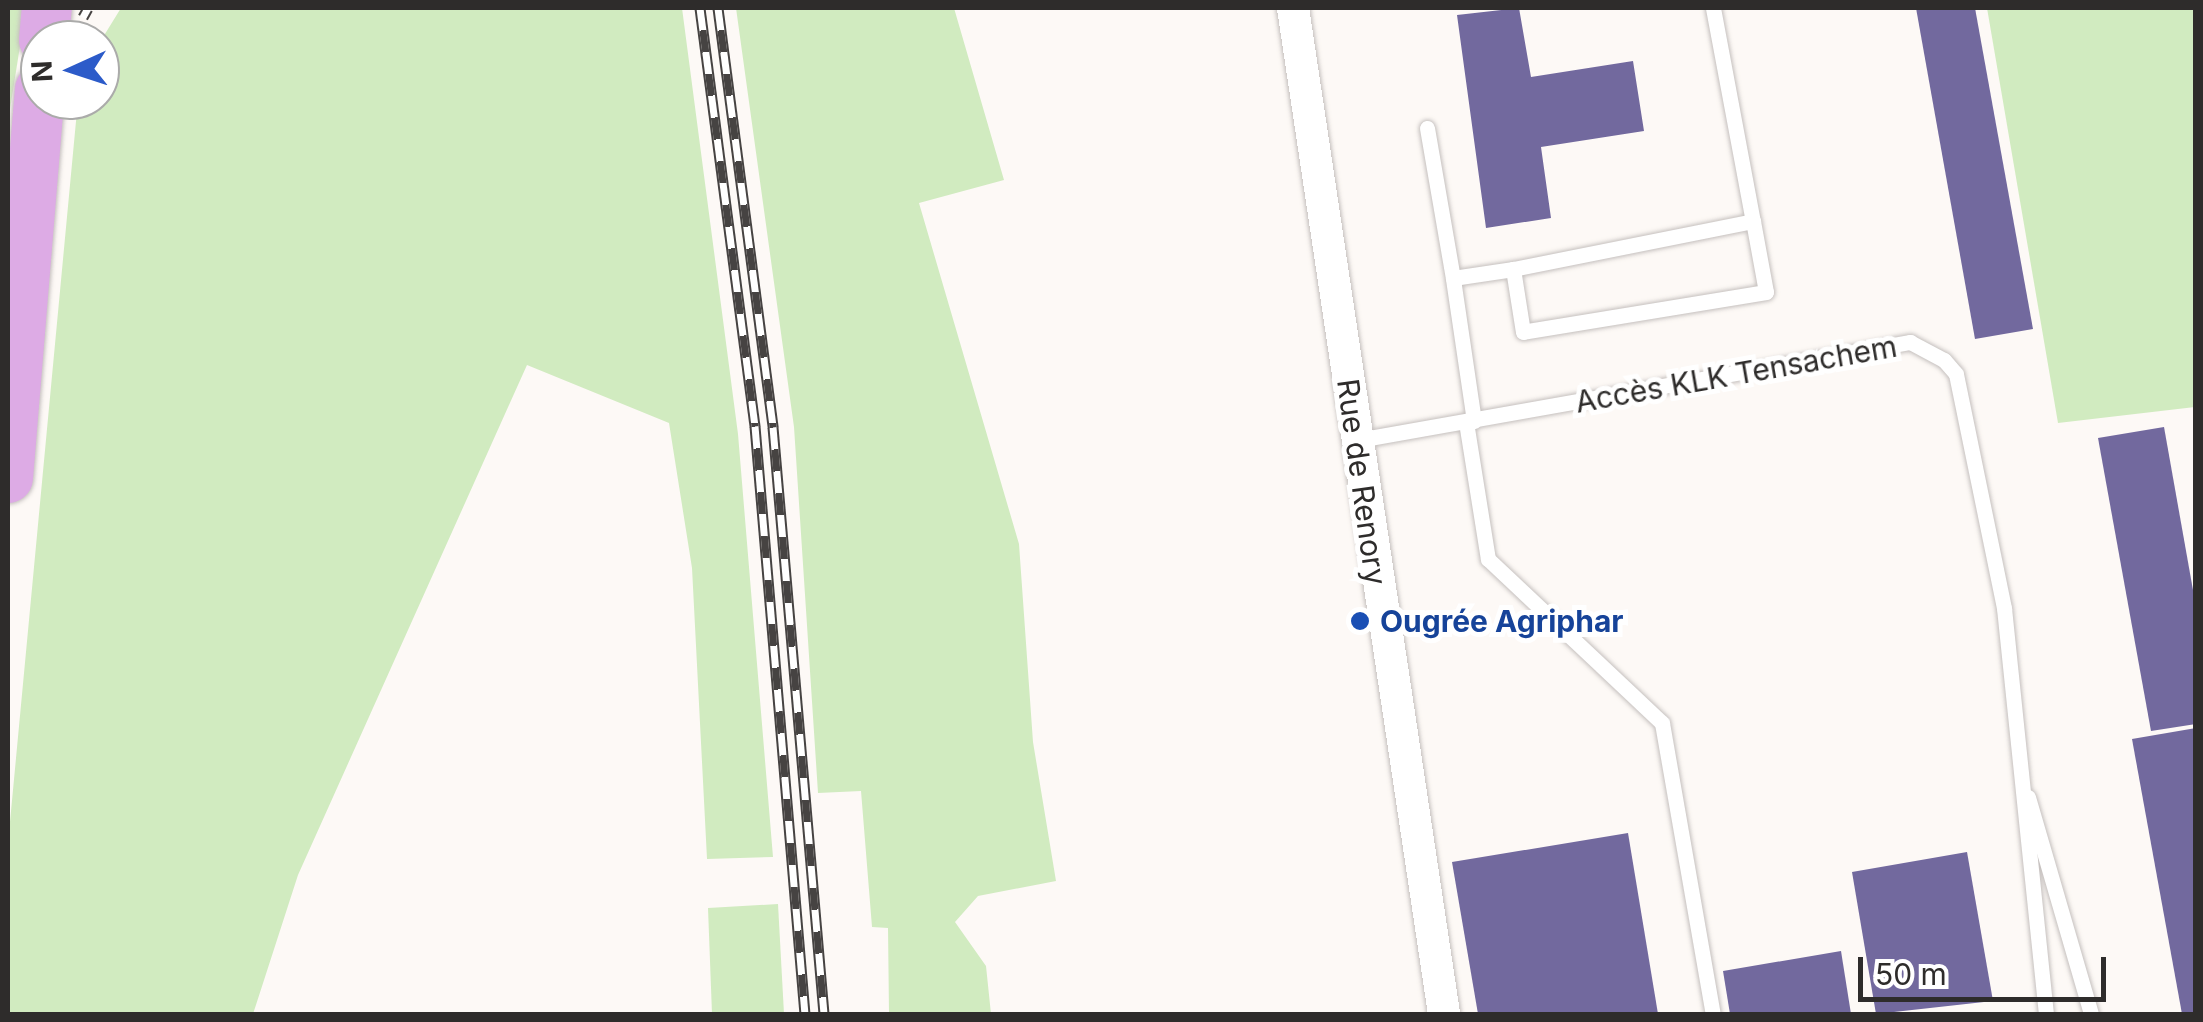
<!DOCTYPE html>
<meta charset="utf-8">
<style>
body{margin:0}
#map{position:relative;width:2203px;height:1022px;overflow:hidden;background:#fdf9f6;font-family:Inter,sans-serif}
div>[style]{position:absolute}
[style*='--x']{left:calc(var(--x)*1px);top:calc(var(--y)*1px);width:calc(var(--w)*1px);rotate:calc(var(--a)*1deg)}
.green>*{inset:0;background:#d1ebc0}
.building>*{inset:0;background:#72699e}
.roads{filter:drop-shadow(0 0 2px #c5c0be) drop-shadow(0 0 2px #c5c0be)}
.service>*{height:15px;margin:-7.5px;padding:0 7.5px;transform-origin:7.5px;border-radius:7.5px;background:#fff}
.minor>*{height:32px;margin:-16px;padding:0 16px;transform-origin:16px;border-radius:16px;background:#fff}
.primary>*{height:50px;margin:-25px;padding:0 25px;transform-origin:25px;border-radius:25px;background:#ddabe5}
.rail>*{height:11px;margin-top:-5.5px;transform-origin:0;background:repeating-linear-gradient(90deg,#fff 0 22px,#464342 0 44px);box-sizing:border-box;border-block:2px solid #464342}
.dots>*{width:28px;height:28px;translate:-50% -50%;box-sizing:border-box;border:5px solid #fff;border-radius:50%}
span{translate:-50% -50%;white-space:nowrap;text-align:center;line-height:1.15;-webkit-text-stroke:10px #fff;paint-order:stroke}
.street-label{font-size:30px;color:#2e2c2b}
.transit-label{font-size:30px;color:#164399;font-weight:700}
.left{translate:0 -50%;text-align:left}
.frame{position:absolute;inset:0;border:10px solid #2e2c2b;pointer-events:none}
.north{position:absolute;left:20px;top:20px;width:100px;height:100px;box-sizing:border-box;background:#fff;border:2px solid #ababaa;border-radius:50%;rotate:267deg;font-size:28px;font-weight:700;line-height:40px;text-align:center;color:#2e2c2b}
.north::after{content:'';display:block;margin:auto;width:35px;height:45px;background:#2c5bc9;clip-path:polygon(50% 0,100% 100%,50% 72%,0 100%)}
.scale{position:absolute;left:1858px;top:957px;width:248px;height:45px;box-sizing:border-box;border:5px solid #2e2c2b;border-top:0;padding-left:12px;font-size:30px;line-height:35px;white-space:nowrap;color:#2e2c2b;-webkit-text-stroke:8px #fff;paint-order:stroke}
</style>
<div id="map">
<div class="green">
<i style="clip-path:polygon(8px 8px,26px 8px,8px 122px)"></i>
<i style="clip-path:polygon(121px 8px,682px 8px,738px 434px,773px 857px,707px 859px,692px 568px,669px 423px,527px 365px,298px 875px,253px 1014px,8px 1014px,8px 843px,78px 100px,100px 100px,100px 42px)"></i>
<i style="clip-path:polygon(736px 8px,954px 8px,1004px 180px,919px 203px,1019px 544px,1033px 742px,1056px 881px,978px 896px,955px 922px,986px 966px,991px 1014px,889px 1014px,888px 928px,872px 927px,861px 791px,818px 793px,794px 427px)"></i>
<i style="clip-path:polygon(1987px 8px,2195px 8px,2195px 407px,2058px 423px)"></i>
<i style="clip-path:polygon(778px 904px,784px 1014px,712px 1014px,708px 908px)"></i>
</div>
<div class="building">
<i style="clip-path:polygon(1519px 8px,1531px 77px,1633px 61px,1644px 131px,1541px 147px,1551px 218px,1486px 228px,1457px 15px)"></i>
<i style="clip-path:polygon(1916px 8px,1975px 8px,2033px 329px,1975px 339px)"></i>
<i style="clip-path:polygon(2164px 427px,2196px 607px,2196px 724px,2151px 731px,2098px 438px)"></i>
<i style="clip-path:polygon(2196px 728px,2196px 1014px,2182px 1014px,2132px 739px)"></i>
<i style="clip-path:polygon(1628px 833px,1658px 1014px,1478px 1014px,1452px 862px)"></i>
<i style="clip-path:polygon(1967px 852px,1993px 1001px,1876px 1014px,1852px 872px)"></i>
<i style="clip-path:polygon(1841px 951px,1851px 1014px,1730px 1014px,1723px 971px)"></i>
</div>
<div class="roads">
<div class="service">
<i style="--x:1713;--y:8;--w:217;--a:79.4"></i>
<i style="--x:1427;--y:128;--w:152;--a:80.2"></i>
<i style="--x:1753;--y:221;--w:72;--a:79.6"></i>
<i style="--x:1766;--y:292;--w:246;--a:170.7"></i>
<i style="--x:1523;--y:332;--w:64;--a:-99"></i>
<i style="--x:1513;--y:269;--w:245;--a:-11.3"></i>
<i style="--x:1474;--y:421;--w:145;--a:-98.4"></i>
<i style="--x:1453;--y:278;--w:61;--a:-8.5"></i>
<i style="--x:1466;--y:422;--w:139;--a:80.9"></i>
<i style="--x:1488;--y:559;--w:239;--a:43.3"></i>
<i style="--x:1662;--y:723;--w:295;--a:80.1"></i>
<i style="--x:1358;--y:440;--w:561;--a:-10.07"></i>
<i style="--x:1910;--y:342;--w:38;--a:28"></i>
<i style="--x:1944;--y:360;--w:18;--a:49"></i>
<i style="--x:1956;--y:374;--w:239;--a:78.4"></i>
<i style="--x:2004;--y:608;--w:408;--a:84.1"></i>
<i style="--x:2028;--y:797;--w:226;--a:73.8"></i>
</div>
<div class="minor">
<i style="--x:1293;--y:8;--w:1017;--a:81.46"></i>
</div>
<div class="primary">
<i style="--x:44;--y:40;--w:32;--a:-85"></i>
<i style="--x:8;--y:478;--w:390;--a:-85.3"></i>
</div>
</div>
<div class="rail">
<i style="--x:700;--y:8;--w:422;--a:82.5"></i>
<i style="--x:755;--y:426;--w:590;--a:85.14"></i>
<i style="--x:718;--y:8;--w:423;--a:82.5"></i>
<i style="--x:773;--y:427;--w:589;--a:85.03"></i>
<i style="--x:83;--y:17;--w:10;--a:-61"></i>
</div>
<div class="dots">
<i style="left:1360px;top:621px;background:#1a4fb4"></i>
</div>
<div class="street-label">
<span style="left:1736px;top:374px;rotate:-10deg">Accès KLK Tensachem</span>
<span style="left:1362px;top:482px;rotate:82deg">Rue de Renory</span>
</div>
<div class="transit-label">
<span class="left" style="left:1380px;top:621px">Ougrée Agriphar</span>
</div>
<div class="frame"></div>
<div class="north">N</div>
<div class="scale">50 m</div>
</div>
